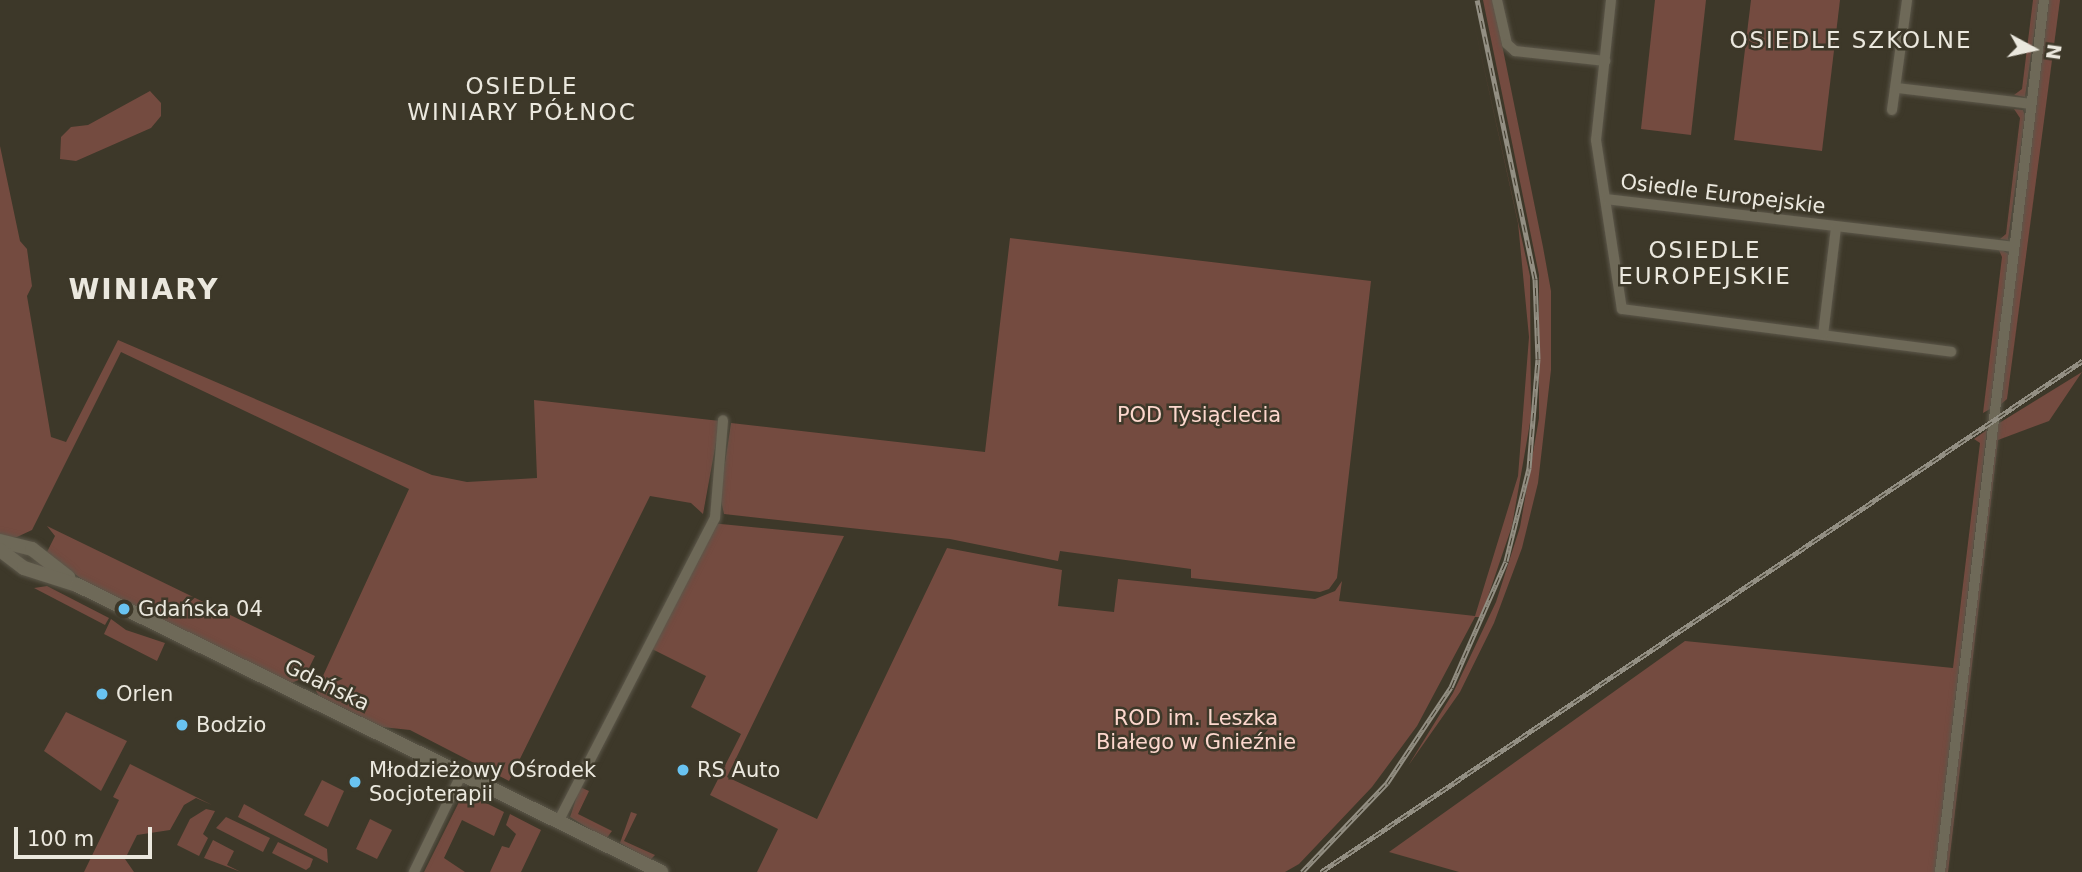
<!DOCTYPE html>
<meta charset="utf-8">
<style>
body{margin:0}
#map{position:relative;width:2082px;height:872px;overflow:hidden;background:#3d3829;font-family:"DejaVu Sans",sans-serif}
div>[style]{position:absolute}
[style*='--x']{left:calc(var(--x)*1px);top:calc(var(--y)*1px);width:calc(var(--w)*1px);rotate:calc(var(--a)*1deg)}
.green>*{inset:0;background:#744b40}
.roads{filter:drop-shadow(0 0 2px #5c574a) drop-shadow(0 0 2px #5c574a)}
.minor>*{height:10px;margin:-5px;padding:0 5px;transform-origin:5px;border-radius:5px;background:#6e6958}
.tertiary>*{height:14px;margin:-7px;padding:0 7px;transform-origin:7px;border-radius:7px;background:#6e6958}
.rail>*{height:5px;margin-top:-2.5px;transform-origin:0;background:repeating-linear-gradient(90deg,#3d3829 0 8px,#938f83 0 16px);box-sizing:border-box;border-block:2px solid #938f83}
.dots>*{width:19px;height:19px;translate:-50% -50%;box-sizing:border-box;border:4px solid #3d3829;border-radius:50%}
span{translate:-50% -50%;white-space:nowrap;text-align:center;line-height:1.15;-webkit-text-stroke:5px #3d3829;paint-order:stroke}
.street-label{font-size:21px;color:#ebe8de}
.park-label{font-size:21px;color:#fcd7cd}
.poi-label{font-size:21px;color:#ebe8de}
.left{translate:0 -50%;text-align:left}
.neighbourhood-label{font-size:23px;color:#ebe8de;letter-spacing:2px}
.district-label{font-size:28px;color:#ebe8de;font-weight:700;letter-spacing:2px}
.north{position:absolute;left:1998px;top:14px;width:70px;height:70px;-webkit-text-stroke:5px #3d3829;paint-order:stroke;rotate:98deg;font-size:19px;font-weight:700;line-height:28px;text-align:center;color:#ebe8de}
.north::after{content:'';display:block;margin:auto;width:24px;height:32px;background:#ebe8de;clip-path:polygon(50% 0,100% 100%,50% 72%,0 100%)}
.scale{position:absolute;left:14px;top:827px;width:138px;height:32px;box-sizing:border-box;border:4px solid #ebe8de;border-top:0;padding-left:9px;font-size:21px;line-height:24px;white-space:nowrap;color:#ebe8de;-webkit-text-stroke:5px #3d3829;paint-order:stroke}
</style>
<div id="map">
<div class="green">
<i style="clip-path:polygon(1469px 0,1530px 276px,1531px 417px,1512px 526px,1481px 617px,1475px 617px,1417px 726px,1372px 787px,1299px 864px,1285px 872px,757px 872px,778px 829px,710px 795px,741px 734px,691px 707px,706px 676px,650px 648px,711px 523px,844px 536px,727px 777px,817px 819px,947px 548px,1062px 570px,1058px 606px,1114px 612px,1118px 579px,1315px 599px,1335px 591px,1342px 581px,1339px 601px,1475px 616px,1518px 476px,1529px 337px,1518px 223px)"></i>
<i style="clip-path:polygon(1483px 0,1493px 0,1543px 247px,1551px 291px,1551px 370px,1538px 483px,1522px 548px,1494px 623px,1460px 692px,1408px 766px,1453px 693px,1496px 602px,1520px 527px,1539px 418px,1539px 275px)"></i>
<i style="clip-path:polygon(1655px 0,1706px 0,1691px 135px,1641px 129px)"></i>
<i style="clip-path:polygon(1751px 0,1840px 0,1822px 151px,1734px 140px)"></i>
<i style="clip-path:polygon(2033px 0,2039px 0,2025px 97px,2014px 95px,2022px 89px)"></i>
<i style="clip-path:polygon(2049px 0,2060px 0,2007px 399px,2000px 405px)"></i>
<i style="clip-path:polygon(150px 91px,161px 103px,161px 116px,151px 128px,76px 161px,60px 159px,61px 137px,71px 127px,88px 125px)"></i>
<i style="clip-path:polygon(2014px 109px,2023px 110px,2025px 116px,2008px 240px,2000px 239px,2006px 234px,2020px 118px)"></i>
<i style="clip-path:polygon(0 146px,20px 241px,27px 249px,32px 286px,27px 296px,51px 437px,66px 442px,118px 340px,432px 475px,467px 482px,537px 478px,534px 400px,720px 421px,703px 514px,691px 503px,650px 496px,509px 781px,410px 730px,382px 727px,319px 696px,316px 691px,409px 489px,121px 352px,32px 530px,17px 537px,0 537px)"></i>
<i style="clip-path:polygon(1010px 238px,1371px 281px,1337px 578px,1329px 589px,1320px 592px,1191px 578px,1191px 569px,1060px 551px,1058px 561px,950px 539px,724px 514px,720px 496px,731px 423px,985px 452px)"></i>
<i style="clip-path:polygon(1998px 248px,2009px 254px,1990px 409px,1983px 413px,2002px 257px)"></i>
<i style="clip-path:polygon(2082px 372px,2049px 421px,1998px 440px,1948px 872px,1944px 872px,1996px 425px)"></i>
<i style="clip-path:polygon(1987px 430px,1935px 872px,1459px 872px,1389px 852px,1685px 641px,1953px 668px,1980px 443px,1974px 439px)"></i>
<i style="clip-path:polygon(47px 526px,315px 656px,304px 678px,291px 683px,89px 585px,47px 552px,55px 536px)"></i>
<i style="clip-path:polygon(47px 586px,109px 618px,105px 625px,34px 588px)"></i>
<i style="clip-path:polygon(111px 619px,126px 630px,165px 643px,157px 661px,104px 634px)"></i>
<i style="clip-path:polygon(66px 712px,127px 741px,101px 791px,44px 751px)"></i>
<i style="clip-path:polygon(130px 764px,212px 805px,196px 798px,184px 805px,170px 830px,137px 835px,125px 859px,134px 872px,84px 872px,119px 800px,113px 797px)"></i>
<i style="clip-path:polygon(322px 780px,344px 791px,328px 827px,304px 815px)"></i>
<i style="clip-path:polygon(580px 787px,589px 791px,578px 814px,612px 831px,606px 839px,570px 817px)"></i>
<i style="clip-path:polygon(464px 792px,504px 812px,494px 836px,462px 820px,444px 858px,465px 872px,424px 872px)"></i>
<i style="clip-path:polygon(244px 804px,327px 849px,328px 863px,238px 817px)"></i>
<i style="clip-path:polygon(206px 809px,215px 811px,203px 834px,208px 838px,199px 856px,177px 845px,190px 819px)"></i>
<i style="clip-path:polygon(631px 812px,637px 814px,624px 841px,655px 855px,650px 860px,620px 843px)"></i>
<i style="clip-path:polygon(510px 814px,541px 830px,521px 872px,490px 872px,502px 846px,509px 848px,516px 834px,506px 825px)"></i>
<i style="clip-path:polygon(226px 817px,270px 838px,263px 852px,216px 828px)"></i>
<i style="clip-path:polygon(370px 819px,392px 830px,377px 859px,356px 849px)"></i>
<i style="clip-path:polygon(213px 840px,234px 851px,227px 865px,241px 872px,204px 858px)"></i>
<i style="clip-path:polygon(278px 842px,313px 859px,310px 867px,306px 870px,272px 853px)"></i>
</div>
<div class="roads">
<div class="minor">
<i style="--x:1497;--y:0;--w:45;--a:77.2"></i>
<i style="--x:1507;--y:44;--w:11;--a:41"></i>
<i style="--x:1515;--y:51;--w:91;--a:6.3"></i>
<i style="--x:1611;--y:0;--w:141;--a:96.1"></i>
<i style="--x:1596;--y:140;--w:171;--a:81.3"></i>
<i style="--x:1622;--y:309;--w:332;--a:7.4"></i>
<i style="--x:1897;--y:88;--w:135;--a:6.8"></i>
<i style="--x:1892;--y:110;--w:111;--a:-82.2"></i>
<i style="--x:1606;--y:199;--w:411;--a:6.7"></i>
<i style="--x:1823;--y:335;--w:109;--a:-83.1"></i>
<i style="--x:558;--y:822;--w:342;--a:-62.7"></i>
<i style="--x:715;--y:518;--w:98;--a:-85.3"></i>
<i style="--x:414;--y:872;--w:108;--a:-64.1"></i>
<i style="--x:1940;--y:872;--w:878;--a:-83.2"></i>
</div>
<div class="tertiary">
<i style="--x:0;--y:541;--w:33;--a:14"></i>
<i style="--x:32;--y:549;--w:46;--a:37.9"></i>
<i style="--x:0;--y:550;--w:30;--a:37"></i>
<i style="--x:24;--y:568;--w:56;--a:17.8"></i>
<i style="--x:77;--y:585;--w:651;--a:26.17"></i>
</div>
</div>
<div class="rail">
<i style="--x:1302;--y:872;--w:123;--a:-46.3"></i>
<i style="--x:1387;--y:783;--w:115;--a:-56.3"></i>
<i style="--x:1451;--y:687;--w:137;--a:-66.4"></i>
<i style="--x:1506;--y:561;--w:96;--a:-76.1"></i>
<i style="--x:1529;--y:468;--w:109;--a:-85.3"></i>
<i style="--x:1538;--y:359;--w:80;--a:-92.1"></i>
<i style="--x:1535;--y:279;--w:285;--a:-101.7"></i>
<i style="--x:1321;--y:872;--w:917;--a:-33.88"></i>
</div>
<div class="dots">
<i style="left:124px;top:609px;background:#69c3f1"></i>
<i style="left:102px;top:694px;background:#69c3f1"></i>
<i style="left:182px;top:725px;background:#69c3f1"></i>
<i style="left:683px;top:770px;background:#69c3f1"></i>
<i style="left:355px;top:782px;background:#69c3f1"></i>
</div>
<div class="street-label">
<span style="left:1723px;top:194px;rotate:7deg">Osiedle Europejskie</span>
<span style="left:327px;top:685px;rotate:26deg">Gdańska</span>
</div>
<div class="park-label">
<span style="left:1199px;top:415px">POD Tysiąclecia</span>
<span style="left:1196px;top:730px">ROD im. Leszka<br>Białego w Gnieźnie</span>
</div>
<div class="poi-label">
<span class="left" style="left:138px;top:609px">Gdańska 04</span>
<span class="left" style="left:116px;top:694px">Orlen</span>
<span class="left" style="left:196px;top:725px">Bodzio</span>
<span class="left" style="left:369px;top:782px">Młodzieżowy Ośrodek<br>Socjoterapii</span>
<span class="left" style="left:697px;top:770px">RS Auto</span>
</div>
<div class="neighbourhood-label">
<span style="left:1851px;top:40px">OSIEDLE SZKOLNE</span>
<span style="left:522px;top:99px">OSIEDLE<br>WINIARY PÓŁNOC</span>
<span style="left:1705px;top:263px">OSIEDLE<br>EUROPEJSKIE</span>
</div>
<div class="district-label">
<span style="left:144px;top:290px">WINIARY</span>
</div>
<div class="north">N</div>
<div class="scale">100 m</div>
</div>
